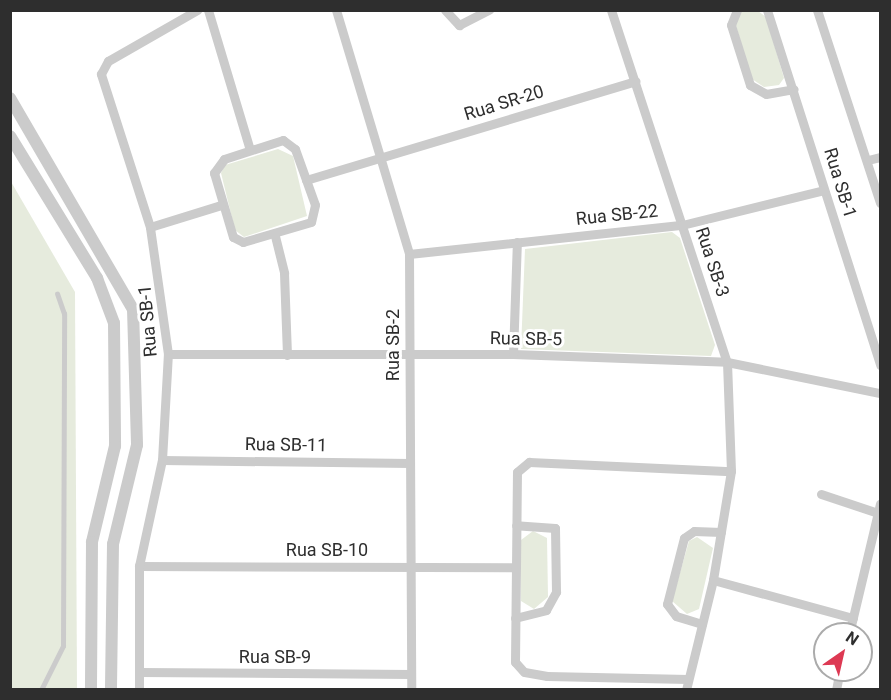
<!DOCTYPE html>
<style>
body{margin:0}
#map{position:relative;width:891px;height:700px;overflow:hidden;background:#fff;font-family:Roboto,sans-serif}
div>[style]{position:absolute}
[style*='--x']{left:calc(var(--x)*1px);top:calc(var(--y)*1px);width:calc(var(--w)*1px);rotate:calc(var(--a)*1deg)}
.green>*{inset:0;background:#e6ebdd}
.service>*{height:4.5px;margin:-2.25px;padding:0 2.25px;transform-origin:2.25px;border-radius:2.25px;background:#cbcbcb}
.minor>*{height:9px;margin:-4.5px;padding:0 4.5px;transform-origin:4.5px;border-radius:4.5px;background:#cbcbcb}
.tertiary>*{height:12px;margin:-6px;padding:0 6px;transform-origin:6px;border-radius:6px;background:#cbcbcb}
span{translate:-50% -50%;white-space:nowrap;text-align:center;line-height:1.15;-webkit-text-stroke:6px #fff;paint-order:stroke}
.street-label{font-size:18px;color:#2e2e2e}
.frame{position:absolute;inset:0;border:12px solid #2e2e2e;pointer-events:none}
.north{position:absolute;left:813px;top:622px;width:60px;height:60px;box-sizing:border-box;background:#fff;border:2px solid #ababab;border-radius:50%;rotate:34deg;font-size:16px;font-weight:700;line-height:24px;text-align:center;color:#2e2e2e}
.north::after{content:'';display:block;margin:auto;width:21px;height:27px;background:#dd3953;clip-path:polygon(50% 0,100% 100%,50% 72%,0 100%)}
</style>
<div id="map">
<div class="green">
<i style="clip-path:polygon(740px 11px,758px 11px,766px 17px,784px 78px,779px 85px,764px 87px,752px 79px,734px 19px)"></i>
<i style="clip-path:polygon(278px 149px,293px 156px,307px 216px,244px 237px,235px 230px,221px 173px,225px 165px)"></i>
<i style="clip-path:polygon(10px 180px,75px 292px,77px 689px,11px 689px)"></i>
<i style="clip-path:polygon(672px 232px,680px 238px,715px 345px,711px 356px,521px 349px,525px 249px)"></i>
<i style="clip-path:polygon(533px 531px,547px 538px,548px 597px,534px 609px,521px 601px,521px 540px)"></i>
<i style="clip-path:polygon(697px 537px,713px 548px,699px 609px,687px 614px,672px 601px,689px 541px)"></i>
</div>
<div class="service">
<i style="--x:41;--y:690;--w:49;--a:-63.4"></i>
<i style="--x:63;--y:646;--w:332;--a:-89.8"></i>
<i style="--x:64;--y:314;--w:21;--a:-109"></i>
</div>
<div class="minor">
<i style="--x:208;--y:10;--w:146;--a:73.3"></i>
<i style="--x:336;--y:10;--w:255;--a:73.3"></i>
<i style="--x:409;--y:254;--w:436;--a:89.7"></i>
<i style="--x:445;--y:10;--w:21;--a:47"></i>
<i style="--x:459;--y:25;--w:34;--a:-27"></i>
<i style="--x:611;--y:10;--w:371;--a:71.8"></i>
<i style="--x:727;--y:362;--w:109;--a:87.9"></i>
<i style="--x:731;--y:471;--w:110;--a:99.4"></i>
<i style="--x:713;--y:580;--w:113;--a:103.8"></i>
<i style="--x:737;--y:10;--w:16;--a:112"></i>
<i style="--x:731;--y:25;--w:63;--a:72.4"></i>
<i style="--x:750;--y:85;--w:18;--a:29"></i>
<i style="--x:766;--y:94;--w:28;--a:-10"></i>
<i style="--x:767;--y:10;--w:373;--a:72.3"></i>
<i style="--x:817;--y:10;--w:203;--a:71.9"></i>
<i style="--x:283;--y:140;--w:15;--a:37"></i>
<i style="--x:295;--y:149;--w:59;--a:70.3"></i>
<i style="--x:315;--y:205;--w:17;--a:103"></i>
<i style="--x:311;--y:222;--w:71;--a:163.6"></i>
<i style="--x:243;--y:242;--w:11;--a:-153"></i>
<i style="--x:233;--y:237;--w:67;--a:-106.5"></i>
<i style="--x:214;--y:173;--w:17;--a:-54"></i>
<i style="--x:224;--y:159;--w:62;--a:-17.9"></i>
<i style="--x:868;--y:160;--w:12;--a:-14"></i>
<i style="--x:306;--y:180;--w:344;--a:-16.7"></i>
<i style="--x:150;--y:227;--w:74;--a:-17.2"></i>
<i style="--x:275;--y:236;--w:38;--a:76"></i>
<i style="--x:284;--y:273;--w:82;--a:87.9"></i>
<i style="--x:409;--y:254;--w:275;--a:-6.1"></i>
<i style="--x:682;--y:225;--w:146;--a:-13.8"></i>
<i style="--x:168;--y:354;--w:345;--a:0"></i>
<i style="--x:513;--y:354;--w:214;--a:2.1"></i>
<i style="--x:727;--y:362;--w:156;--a:11.5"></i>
<i style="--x:513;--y:354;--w:112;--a:-88"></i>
<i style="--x:162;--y:460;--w:248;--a:0.7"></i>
<i style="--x:821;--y:494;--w:60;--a:18.4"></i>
<i style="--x:139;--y:566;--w:376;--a:0.2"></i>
<i style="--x:713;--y:580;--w:145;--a:15.2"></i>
<i style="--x:515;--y:618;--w:32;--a:-14"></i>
<i style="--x:546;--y:610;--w:21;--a:-61"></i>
<i style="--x:556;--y:592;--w:64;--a:-90.9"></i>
<i style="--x:555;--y:528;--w:39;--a:-176"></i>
<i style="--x:702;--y:624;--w:27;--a:-163"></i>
<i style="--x:676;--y:616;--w:15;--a:-127"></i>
<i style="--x:667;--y:604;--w:68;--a:-75.6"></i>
<i style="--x:684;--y:538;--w:12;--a:-35"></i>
<i style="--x:694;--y:531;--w:27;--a:2"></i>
<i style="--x:849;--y:634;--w:134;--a:-76.6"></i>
<i style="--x:139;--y:672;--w:272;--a:0.4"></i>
<i style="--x:688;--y:679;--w:141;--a:-178.8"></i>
<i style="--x:547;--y:676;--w:23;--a:-170"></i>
<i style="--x:524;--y:672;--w:13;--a:-132"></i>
<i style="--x:515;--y:662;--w:190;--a:-89.4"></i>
<i style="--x:517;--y:472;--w:16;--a:-40"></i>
<i style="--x:529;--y:462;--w:202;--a:2.6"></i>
<i style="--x:139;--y:690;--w:124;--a:-90"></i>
<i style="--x:139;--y:566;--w:108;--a:-77.8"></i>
<i style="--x:162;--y:460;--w:106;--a:-86.8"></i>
<i style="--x:168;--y:354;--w:128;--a:-98.1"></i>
<i style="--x:150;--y:227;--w:161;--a:-107.8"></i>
<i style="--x:101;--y:74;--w:15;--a:-62"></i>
<i style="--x:108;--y:61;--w:103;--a:-29.8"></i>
<i style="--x:836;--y:690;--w:20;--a:-79"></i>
</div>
<div class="tertiary">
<i style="--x:10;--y:98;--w:244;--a:59.8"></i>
<i style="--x:133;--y:309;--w:136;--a:88.3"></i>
<i style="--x:137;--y:445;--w:102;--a:103.6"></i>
<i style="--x:113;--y:544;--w:146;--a:90.8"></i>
<i style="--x:10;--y:136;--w:167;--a:58.5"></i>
<i style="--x:97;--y:278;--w:48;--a:69.3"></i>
<i style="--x:114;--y:323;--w:123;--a:89.5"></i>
<i style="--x:115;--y:446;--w:99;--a:103.5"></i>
<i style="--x:92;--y:542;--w:148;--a:90.4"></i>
</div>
<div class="street-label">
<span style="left:504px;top:103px;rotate:-17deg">Rua SR-20</span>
<span style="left:840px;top:183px;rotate:73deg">Rua SB-1</span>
<span style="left:617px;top:215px;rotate:-6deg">Rua SB-22</span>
<span style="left:712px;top:262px;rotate:72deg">Rua SB-3</span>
<span style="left:148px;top:321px;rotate:-95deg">Rua SB-1</span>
<span style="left:526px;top:339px;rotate:1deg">Rua SB-5</span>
<span style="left:393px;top:345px;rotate:-90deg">Rua SB-2</span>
<span style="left:286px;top:445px;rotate:1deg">Rua SB-11</span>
<span style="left:327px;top:550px">Rua SB-10</span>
<span style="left:275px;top:657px">Rua SB-9</span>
</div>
<div class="frame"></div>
<div class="north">N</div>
</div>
